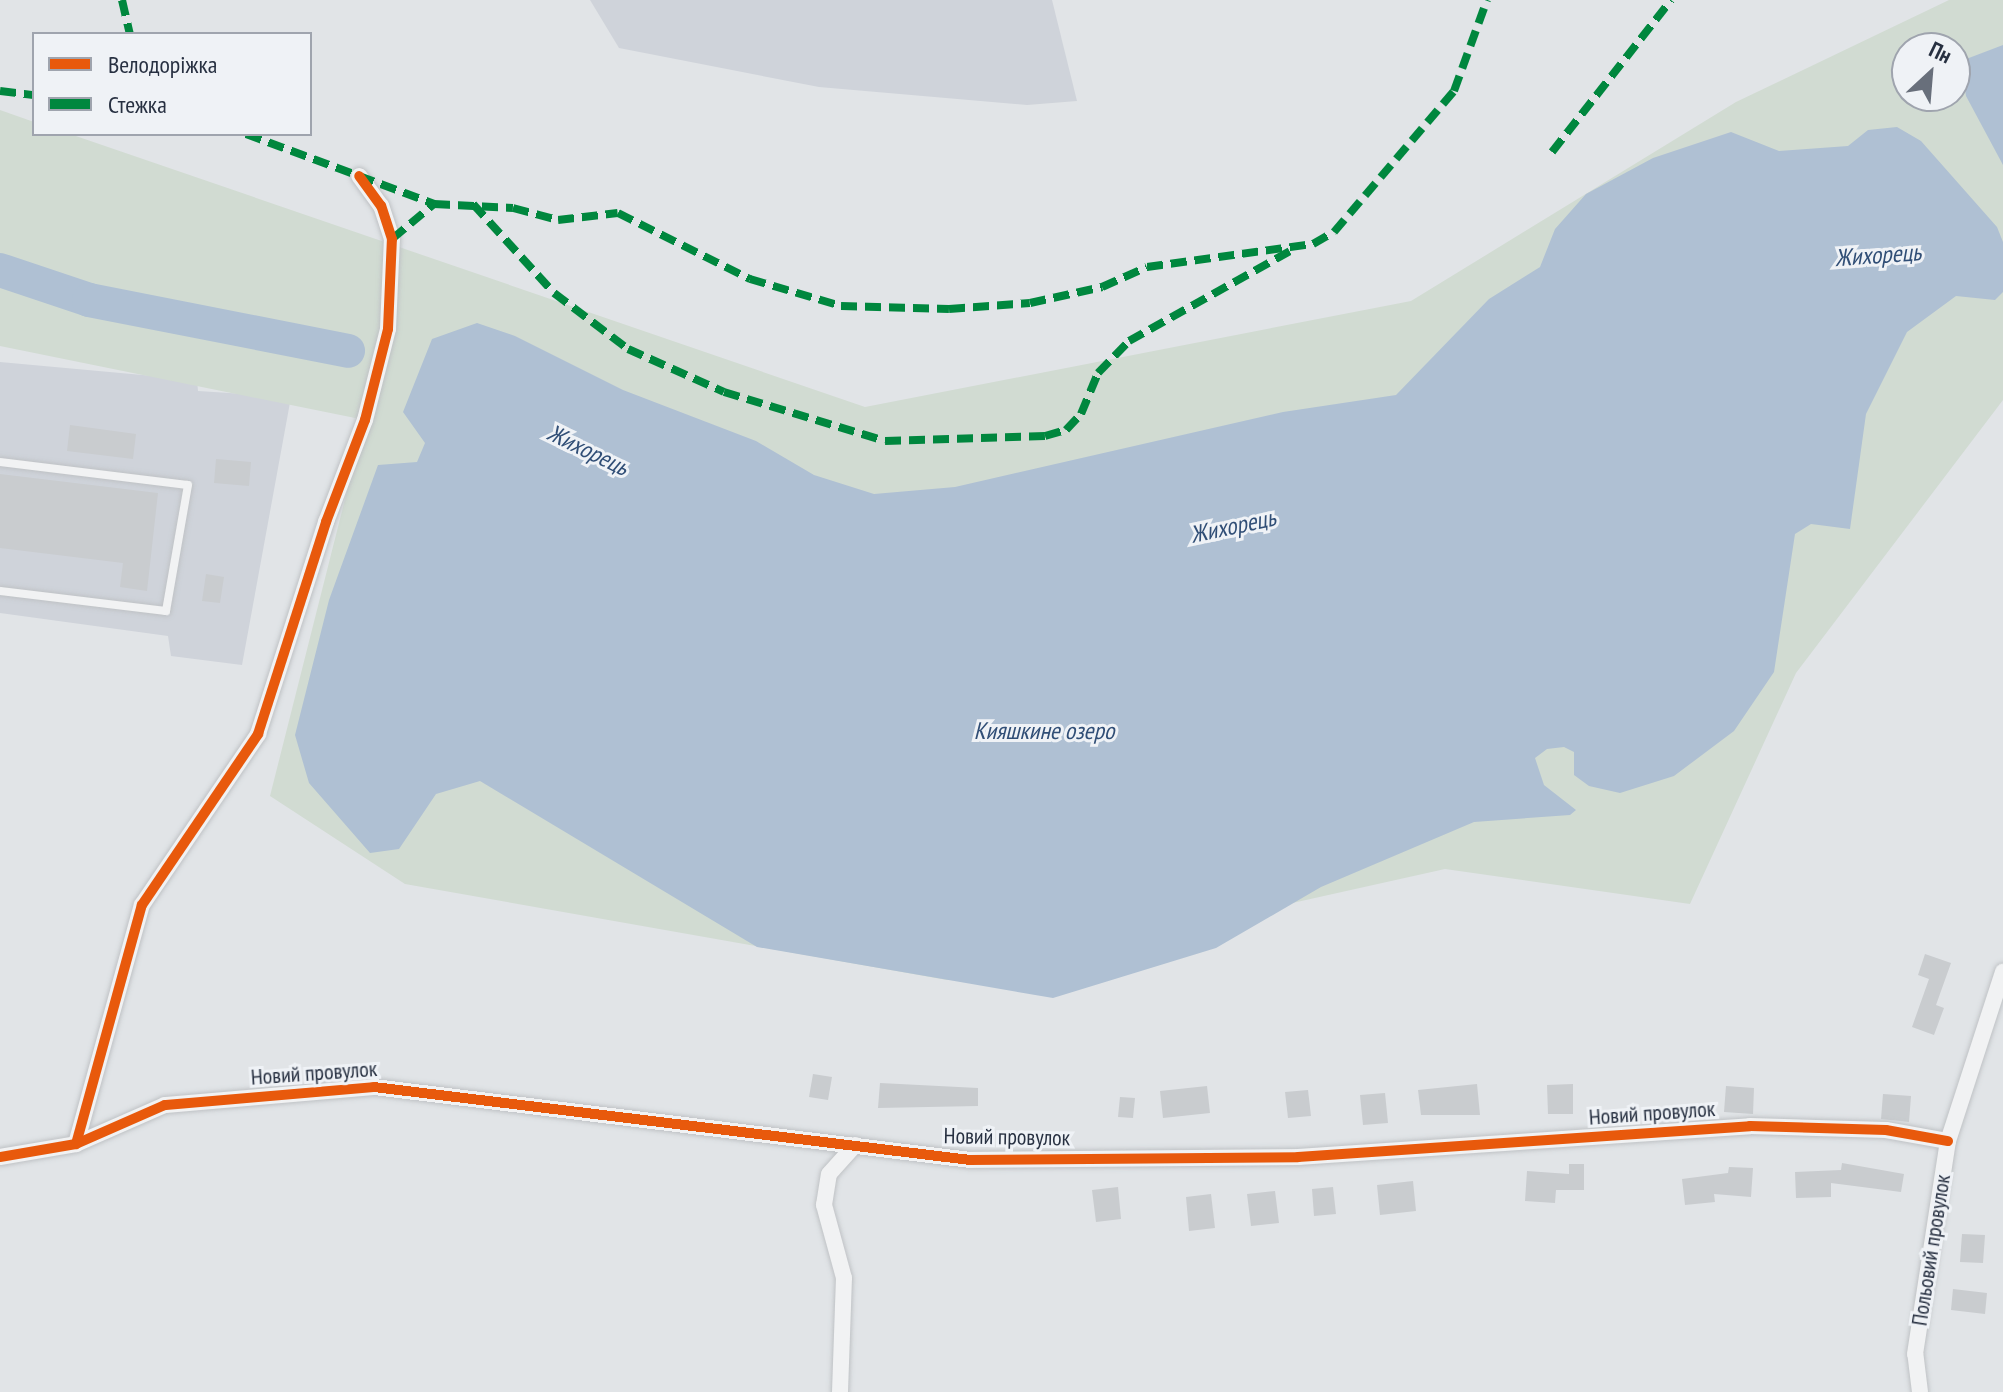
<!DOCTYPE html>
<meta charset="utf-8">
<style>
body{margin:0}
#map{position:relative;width:2003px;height:1392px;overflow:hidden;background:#e1e4e7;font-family:"PT Sans Narrow",sans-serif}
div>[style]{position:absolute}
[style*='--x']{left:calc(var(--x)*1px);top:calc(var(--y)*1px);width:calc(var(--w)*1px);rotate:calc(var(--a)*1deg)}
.built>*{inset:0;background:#cfd3da}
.green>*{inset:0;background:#d1dbd2}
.water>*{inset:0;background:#afc0d3}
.river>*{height:34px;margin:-17px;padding:0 17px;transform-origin:17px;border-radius:17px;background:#afc0d3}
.building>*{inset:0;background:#c9cccf}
.roads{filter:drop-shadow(0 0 2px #bfc2c5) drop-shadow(0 0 2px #bfc2c5)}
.service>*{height:8px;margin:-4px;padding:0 4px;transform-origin:4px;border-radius:4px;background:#f1f2f3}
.minor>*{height:16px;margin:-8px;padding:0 8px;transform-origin:8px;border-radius:8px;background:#f1f2f3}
.quiet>*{height:8px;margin-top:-4px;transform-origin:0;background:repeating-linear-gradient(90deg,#00873e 0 16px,transparent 0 24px)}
.cycleway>*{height:10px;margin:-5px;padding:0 5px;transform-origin:5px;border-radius:5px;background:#e8590c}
span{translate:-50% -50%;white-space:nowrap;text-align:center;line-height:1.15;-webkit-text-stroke:6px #eff2f6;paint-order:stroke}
.street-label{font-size:22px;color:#273041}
.water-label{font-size:24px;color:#304e76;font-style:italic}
.legend{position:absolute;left:32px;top:32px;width:280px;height:104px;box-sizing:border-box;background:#eff2f6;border:2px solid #9fa4ae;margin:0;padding:10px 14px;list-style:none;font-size:24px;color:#273041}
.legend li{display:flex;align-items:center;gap:16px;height:40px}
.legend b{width:40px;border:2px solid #9fa4ae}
.north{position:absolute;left:1891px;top:32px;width:80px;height:80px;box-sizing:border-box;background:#eff2f6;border:2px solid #9fa4ae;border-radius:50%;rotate:26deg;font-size:22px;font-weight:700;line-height:32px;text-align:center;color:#273041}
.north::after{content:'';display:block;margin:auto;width:28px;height:36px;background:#686f7b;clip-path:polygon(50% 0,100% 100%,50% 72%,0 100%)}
</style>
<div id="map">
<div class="built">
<i style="clip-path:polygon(590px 0,1052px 0,1077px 101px,1027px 105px,819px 87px,619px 48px)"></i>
<i style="clip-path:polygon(0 362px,197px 380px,198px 391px,291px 397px,242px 665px,171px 656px,168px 636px,0 613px)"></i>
</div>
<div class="green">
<i style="clip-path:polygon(evenodd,1949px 0,2003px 0,2003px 400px,1796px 673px,1690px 904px,1445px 869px,947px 980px,405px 884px,270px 796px,365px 420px,0 346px,0 110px,34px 122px,34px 134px,70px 134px,865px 407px,1411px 301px,1736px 102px,1949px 0,1907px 48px,1955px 48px,1955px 96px,1907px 96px,1907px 48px)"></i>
</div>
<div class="water">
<i style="clip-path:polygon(2003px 45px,2003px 165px,1966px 96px,1961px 61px)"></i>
<i style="clip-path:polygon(1897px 127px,1921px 141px,1997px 227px,2003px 242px,2003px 292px,1995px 300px,1956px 296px,1907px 332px,1866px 414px,1850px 529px,1811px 524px,1795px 534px,1774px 672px,1734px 731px,1674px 776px,1620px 793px,1589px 786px,1574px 775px,1574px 752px,1564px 747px,1547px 749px,1535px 758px,1544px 785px,1576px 810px,1570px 815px,1474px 822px,1321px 887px,1216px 948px,1053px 998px,757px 947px,480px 781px,436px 794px,399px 849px,370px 853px,309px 783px,295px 735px,329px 600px,378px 465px,417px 462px,425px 443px,403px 412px,432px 339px,477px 323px,515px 336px,623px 390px,756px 441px,814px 475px,874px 494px,955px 487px,1283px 412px,1396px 395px,1489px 299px,1540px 267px,1555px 229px,1586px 194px,1653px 158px,1731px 132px,1779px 151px,1848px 146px,1868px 130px)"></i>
</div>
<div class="river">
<i style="--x:0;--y:270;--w:94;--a:18.6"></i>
<i style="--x:89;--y:300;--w:264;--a:11.1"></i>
</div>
<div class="building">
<i style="clip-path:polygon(70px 425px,136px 434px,133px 459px,67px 451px)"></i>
<i style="clip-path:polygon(216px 459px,251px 462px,249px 486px,214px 483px)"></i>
<i style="clip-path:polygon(0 474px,158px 493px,147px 591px,120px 587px,123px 563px,0 548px)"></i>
<i style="clip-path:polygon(206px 574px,224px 577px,220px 603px,202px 601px)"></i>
<i style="clip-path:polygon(1925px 954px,1951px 963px,1936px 1005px,1944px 1008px,1934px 1035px,1912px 1027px,1929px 979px,1918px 975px)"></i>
<i style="clip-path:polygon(813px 1074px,832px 1077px,828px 1100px,809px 1097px)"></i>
<i style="clip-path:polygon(880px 1083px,978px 1088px,978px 1106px,878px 1108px)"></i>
<i style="clip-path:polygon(1477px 1084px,1480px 1115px,1421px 1115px,1418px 1090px)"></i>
<i style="clip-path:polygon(1573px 1084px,1573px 1114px,1548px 1114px,1547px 1085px)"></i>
<i style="clip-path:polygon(1207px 1086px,1210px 1113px,1163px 1118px,1160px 1091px)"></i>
<i style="clip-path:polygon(1726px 1086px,1754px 1088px,1753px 1114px,1724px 1112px)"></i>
<i style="clip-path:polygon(1308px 1090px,1311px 1116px,1288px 1118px,1285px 1092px)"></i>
<i style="clip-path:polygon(1385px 1093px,1388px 1123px,1363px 1125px,1360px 1095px)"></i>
<i style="clip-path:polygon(1883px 1094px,1911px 1096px,1909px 1122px,1881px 1119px)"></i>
<i style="clip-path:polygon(1120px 1097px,1135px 1098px,1133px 1118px,1118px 1117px)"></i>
<i style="clip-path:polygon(1842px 1163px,1904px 1174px,1901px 1192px,1831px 1183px,1831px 1197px,1796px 1198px,1795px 1172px,1841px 1170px)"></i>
<i style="clip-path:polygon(1569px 1164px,1584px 1164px,1584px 1190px,1556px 1190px,1555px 1203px,1525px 1201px,1527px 1171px,1569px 1174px)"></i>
<i style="clip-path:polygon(1729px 1167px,1753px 1168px,1751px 1197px,1714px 1194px,1715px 1202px,1685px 1205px,1682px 1179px,1728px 1173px)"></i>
<i style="clip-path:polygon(1413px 1181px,1416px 1211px,1380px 1215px,1377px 1185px)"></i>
<i style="clip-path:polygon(1118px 1187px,1121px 1219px,1096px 1222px,1092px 1190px)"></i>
<i style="clip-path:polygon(1333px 1187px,1336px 1214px,1314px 1216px,1312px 1189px)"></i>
<i style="clip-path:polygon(1275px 1191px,1279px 1223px,1251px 1226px,1247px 1194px)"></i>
<i style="clip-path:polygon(1211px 1194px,1215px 1228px,1189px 1231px,1186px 1197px)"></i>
<i style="clip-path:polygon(1962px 1234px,1985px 1235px,1983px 1263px,1960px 1262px)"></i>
<i style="clip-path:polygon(1953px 1289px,1987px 1293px,1985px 1314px,1951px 1310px)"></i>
</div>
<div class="roads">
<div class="service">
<i style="--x:0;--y:462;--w:189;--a:7"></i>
<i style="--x:188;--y:485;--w:128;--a:99.9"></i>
<i style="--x:166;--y:611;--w:167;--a:-173.1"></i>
</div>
<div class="minor">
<i style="--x:76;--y:1144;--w:248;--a:-74.6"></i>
<i style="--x:142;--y:905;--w:207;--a:-55.8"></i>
<i style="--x:258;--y:734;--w:223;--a:-72.2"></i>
<i style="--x:326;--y:522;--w:109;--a:-69.1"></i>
<i style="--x:365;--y:420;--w:94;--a:-75.8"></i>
<i style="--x:388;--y:329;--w:90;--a:-87.5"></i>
<i style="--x:392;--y:239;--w:35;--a:-108"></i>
<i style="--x:381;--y:206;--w:37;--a:-126"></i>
<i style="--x:0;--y:1157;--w:77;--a:-9.7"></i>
<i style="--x:76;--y:1144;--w:97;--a:-23.7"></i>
<i style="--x:165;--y:1105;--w:210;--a:-4.9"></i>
<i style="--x:374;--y:1087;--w:600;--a:6.98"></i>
<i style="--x:970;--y:1160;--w:328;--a:-0.5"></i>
<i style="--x:1298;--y:1157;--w:453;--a:-3.9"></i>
<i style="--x:1750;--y:1126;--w:136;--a:1.7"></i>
<i style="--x:1886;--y:1130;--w:63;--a:10.1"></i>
<i style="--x:840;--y:1392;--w:114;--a:-88"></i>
<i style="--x:844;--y:1278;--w:76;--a:-105.3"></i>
<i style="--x:824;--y:1205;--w:31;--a:-81"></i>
<i style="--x:829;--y:1174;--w:39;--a:-48"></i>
<i style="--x:1920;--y:1392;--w:38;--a:-97"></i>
<i style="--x:1915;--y:1354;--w:216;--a:-81.2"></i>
<i style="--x:1948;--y:1141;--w:178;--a:-72"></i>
</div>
</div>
<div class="quiet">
<i style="--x:122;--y:0;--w:35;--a:77"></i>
<i style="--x:0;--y:91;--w:34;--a:7"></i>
<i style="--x:246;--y:134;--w:201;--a:20.4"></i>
<i style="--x:434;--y:204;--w:79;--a:2.9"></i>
<i style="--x:513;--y:208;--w:47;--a:14.9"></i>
<i style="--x:558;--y:220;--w:60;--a:-6.7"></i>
<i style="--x:618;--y:213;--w:148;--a:26.6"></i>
<i style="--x:750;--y:279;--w:95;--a:16.5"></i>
<i style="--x:841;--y:306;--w:108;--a:1.6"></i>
<i style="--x:949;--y:309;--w:81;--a:-4.2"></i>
<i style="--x:1030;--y:303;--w:74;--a:-12.5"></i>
<i style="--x:1102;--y:287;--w:49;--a:-24"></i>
<i style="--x:1147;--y:267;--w:168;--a:-7.9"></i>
<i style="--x:1313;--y:244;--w:24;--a:-30"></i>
<i style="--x:1334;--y:232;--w:185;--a:-49.6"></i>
<i style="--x:1454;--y:91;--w:97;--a:-70.1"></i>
<i style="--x:1552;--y:152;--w:193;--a:-51.9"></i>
<i style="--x:473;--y:204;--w:120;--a:47.7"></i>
<i style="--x:554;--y:293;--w:93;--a:37.1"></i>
<i style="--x:628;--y:349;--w:105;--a:24.1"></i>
<i style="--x:724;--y:392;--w:168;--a:16.9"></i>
<i style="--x:885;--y:441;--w:160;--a:-1.8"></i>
<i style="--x:1045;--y:436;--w:22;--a:-16"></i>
<i style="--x:1066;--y:430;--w:22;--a:-47"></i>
<i style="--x:1081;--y:414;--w:44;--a:-67.5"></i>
<i style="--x:1098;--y:373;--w:45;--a:-45.9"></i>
<i style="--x:1129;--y:341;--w:184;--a:-29.2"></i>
<i style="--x:392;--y:239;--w:55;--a:-39.8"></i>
</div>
<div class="cycleway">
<i style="--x:76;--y:1144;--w:248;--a:-74.6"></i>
<i style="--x:142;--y:905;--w:207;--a:-55.8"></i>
<i style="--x:258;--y:734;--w:223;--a:-72.2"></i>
<i style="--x:326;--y:522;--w:109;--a:-69.1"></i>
<i style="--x:365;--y:420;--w:94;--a:-75.8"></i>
<i style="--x:388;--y:329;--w:90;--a:-87.5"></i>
<i style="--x:392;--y:239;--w:35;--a:-108"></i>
<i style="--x:381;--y:206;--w:37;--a:-126"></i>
<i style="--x:0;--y:1157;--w:77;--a:-9.7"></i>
<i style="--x:76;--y:1144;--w:97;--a:-23.7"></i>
<i style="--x:165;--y:1105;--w:210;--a:-4.9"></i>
<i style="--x:374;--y:1087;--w:600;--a:6.98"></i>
<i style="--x:970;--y:1160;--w:328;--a:-0.5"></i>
<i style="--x:1298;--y:1157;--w:453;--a:-3.9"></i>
<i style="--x:1750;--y:1126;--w:136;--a:1.7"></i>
<i style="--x:1886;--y:1130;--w:63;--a:10.1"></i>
</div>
<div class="street-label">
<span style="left:314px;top:1073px;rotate:-4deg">Новий провулок</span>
<span style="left:1652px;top:1113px;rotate:-4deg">Новий провулок</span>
<span style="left:1007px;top:1137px;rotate:1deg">Новий провулок</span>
<span style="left:1931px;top:1250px;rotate:-81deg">Польовий провулок</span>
</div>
<div class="water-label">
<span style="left:1878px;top:255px;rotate:-4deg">Жихорець</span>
<span style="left:588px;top:450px;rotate:26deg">Жихорець</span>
<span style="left:1233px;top:526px;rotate:-12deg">Жихорець</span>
<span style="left:1044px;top:731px">Кияшкине озеро</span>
</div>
<ul class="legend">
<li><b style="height:10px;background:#e8590c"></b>Велодоріжка</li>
<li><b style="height:10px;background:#00873e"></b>Стежка</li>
</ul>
<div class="north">Пн</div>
</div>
